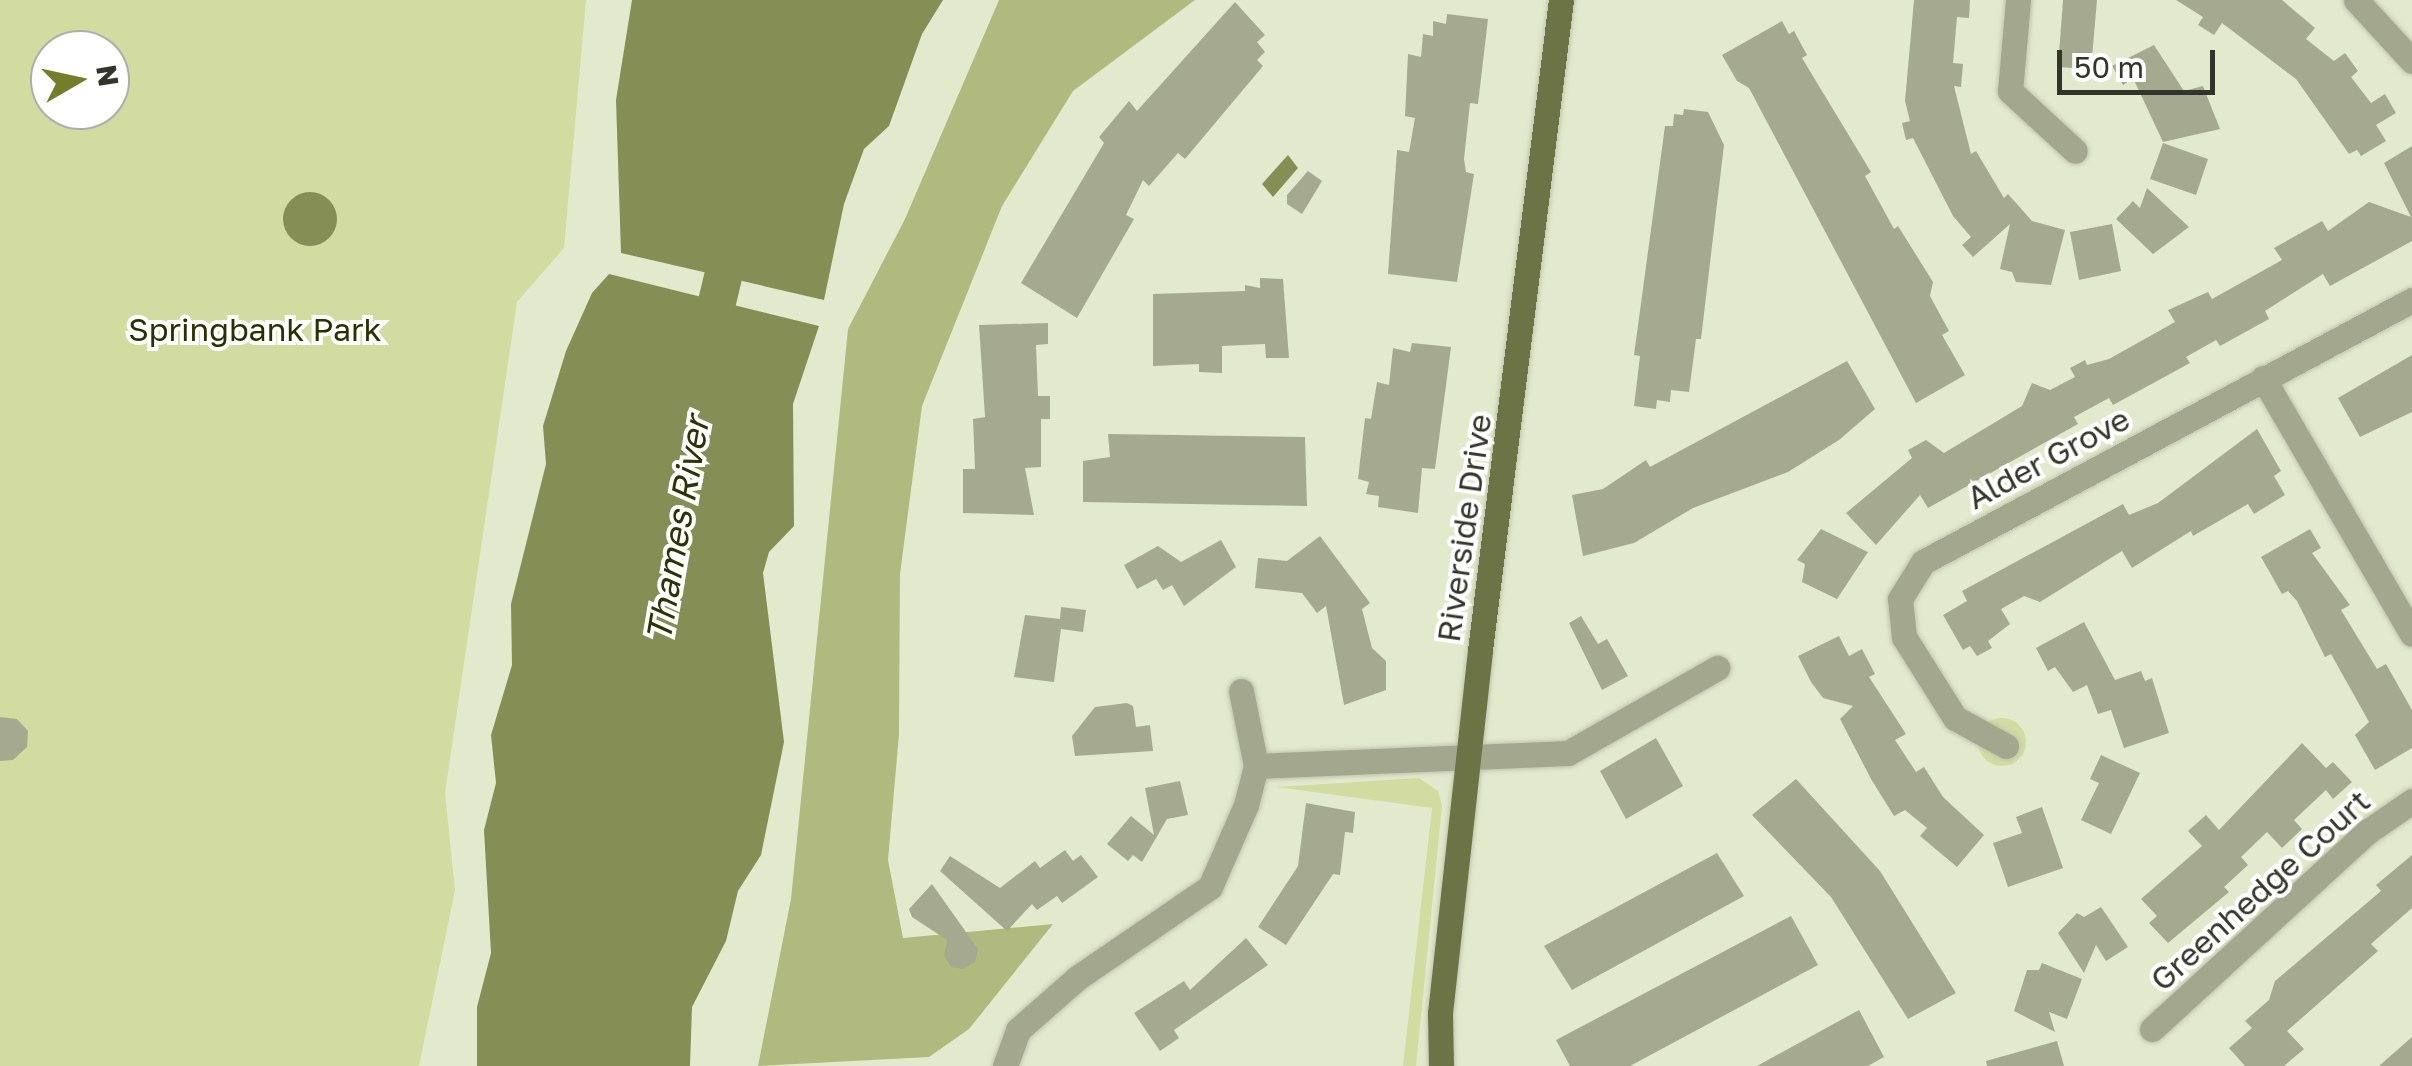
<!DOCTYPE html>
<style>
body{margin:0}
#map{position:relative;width:2412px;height:1066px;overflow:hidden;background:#e3e9cd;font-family:"Golos Text",sans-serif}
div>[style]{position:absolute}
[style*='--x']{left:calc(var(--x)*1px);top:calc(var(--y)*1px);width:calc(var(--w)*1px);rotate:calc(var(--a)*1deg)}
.green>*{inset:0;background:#d2dca1}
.round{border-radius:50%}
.forest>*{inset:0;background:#b0ba7f}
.water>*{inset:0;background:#858e55}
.river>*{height:38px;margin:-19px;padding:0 19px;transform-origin:19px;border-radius:19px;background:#858e55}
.building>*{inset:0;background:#a5aa8f}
.roads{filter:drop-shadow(0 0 2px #c0c5ac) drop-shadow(0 0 2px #c0c5ac)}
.minor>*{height:25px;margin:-12.5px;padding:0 12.5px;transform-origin:12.5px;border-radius:12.5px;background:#a3a78e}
.major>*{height:25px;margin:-12.5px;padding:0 12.5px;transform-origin:12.5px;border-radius:12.5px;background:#6c7345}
span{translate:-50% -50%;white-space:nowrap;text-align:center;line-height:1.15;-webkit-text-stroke:8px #fff;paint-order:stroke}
.park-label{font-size:32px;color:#2b3002}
.street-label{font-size:32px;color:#33352a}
.water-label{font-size:35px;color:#2e3305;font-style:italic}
.north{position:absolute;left:30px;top:30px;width:100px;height:100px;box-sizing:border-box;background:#fff;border:2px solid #adaeaa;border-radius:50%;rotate:81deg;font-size:28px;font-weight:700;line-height:40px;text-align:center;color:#33352a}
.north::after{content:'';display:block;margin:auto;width:35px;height:45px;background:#747e2a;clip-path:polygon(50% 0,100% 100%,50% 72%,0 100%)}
.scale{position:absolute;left:2057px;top:50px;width:158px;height:45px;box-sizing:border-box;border:5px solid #33352a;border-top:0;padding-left:12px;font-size:30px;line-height:35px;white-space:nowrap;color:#33352a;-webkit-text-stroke:8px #fff;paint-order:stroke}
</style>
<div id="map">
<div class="green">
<i style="clip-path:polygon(evenodd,0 0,586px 0,564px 248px,517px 302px,445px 793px,455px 890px,419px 1066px,0 1066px,0 0,50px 50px,110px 50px,110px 110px,50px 110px,50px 50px)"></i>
<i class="round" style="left:1978px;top:718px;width:48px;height:48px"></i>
<i style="clip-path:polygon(1419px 778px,1438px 791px,1442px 806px,1416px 1066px,1403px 1066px,1432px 808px,1276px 787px)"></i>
</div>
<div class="forest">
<i style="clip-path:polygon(999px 0,1195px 0,1073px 91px,1002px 206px,922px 406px,900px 574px,899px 734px,888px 860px,903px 938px,1053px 924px,969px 1029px,929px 1057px,758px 1066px,791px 899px,848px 329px,905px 219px)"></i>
</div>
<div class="water">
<i style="clip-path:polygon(632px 0,943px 0,922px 34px,889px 126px,864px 149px,844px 204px,824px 300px,621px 253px,616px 100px)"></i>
<i style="clip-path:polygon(1288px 155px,1298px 168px,1273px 197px,1262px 184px)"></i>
<i class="round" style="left:283px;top:192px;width:54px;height:54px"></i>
<i style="clip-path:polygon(609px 274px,819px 326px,793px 404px,794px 526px,769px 552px,763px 573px,784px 742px,761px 855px,738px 891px,726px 941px,692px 1007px,690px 1066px,477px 1066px,477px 1007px,491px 953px,484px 830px,496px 783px,491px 735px,512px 665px,511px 604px,546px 464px,543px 426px,566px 351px,592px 293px)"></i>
</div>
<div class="river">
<i style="--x:706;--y:348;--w:124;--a:-76.5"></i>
</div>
<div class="building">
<i style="clip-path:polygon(1914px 0,1970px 0,1969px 18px,1957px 17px,1953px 63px,1963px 64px,1961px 87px,1954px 86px,1971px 154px,1976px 151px,2004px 198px,2008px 194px,2032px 221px,2065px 230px,2051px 285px,2016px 282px,2012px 272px,2000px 269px,2010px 224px,1973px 257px,1962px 245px,1971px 237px,1953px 216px,1913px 138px,1906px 140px,1902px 123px,1910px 121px,1905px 101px)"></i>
<i style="clip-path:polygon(2063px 0,2097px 0,2091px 69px,2058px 67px)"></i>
<i style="clip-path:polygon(2176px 0,2282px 0,2315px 28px,2306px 39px,2334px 61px,2345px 53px,2358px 71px,2351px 77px,2371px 103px,2385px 94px,2396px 113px,2376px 125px,2386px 141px,2361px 156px,2357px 150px,2349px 154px,2296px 79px,2222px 23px,2214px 35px,2198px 25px,2203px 17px)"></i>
<i style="clip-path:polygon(1235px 2px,1265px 35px,1257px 42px,1265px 52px,1257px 60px,1263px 66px,1185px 159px,1178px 153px,1149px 186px,1143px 180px,1126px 215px,1134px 219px,1077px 318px,1021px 283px,1104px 143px,1099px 137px,1129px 101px,1137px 111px)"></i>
<i style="clip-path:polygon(1447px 14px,1488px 19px,1478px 104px,1470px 103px,1464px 159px,1466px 172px,1474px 174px,1457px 282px,1388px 274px,1397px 150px,1409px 152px,1415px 118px,1405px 116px,1408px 54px,1421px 57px,1423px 34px,1433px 36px,1433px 21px,1446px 24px)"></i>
<i style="clip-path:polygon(1782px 21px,1789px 34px,1794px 31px,1807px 55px,1802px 58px,1871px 172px,1865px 176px,1894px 229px,1898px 226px,1933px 282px,1930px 296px,1949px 331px,1942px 335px,1965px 375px,1916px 403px,1749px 88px,1737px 81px,1722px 55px)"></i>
<i style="clip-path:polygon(2154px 45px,2184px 91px,2203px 86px,2220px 129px,2163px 142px,2133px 78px,2123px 85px,2112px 66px)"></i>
<i style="clip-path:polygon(1684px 109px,1708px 112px,1724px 145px,1701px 339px,1696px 339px,1689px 392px,1671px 390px,1670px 402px,1657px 400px,1656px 409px,1634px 406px,1640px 356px,1634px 355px,1665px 126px,1673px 126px,1674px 114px,1683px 115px)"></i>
<i style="clip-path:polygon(2163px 143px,2208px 159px,2196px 195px,2150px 179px)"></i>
<i style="clip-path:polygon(2412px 146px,2412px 241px,2330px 286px,2323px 274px,2265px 311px,2269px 319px,2220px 346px,2216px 340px,2186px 357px,2190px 363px,2113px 405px,2109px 398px,2074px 417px,2078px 424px,1928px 508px,1920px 495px,1876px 545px,1846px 513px,1912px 458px,1908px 450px,1926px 440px,1944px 453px,2022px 406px,2032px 383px,2050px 390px,2075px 377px,2070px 368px,2085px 360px,2087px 365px,2109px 359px,2175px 322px,2168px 310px,2208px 292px,2212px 299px,2282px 260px,2274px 248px,2322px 221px,2328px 231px,2369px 202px,2411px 217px,2384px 163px)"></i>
<i style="clip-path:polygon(1308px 171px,1322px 181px,1302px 214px,1287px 204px,1287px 195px)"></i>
<i style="clip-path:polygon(2147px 188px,2189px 227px,2153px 254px,2116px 219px,2133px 201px,2140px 208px)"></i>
<i style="clip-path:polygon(2112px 224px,2121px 271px,2079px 280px,2070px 232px)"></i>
<i style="clip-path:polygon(1260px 278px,1283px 279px,1289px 358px,1266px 358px,1265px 344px,1222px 346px,1222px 373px,1199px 372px,1199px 364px,1153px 366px,1153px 294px,1245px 291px,1245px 285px,1260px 288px)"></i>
<i style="clip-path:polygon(1048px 323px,1048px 344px,1036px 345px,1038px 396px,1050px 396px,1050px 419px,1041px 419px,1041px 467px,1025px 468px,1034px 515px,963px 513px,963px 469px,975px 469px,973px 419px,985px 417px,979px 325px)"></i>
<i style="clip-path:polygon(1412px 343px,1451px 347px,1435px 469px,1422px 468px,1418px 513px,1378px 507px,1379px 496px,1366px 494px,1369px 482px,1358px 479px,1365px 418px,1371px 419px,1377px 382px,1389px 385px,1393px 348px,1410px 352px)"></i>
<i style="clip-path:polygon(2412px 355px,2412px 412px,2360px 437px,2338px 398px)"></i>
<i style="clip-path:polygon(1847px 361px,1875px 409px,1839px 440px,1788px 472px,1693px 508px,1634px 543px,1583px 556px,1572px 495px,1603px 489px,1646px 460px,1650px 467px)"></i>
<i style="clip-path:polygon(2257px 429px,2281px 471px,2274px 476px,2285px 495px,2254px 514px,2248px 504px,2193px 536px,2191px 531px,2132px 568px,2122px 551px,2040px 602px,2024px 596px,2001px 609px,2010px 624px,1988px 641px,1992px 648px,1977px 656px,1970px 646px,1963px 650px,1943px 615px,1967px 601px,1962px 591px,2123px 504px,2129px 515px,2158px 503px)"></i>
<i style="clip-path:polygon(1108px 434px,1305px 437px,1307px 506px,1083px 502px,1083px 461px,1110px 457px)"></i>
<i style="clip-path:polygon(1821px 529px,1868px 552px,1837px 599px,1802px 582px,1805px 564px,1797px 560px)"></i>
<i style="clip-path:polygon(2310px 529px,2321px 548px,2312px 553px,2350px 605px,2341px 610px,2377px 669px,2386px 664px,2412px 710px,2412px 748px,2375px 770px,2355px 735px,2369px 722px,2331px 654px,2325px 657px,2297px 601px,2288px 591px,2282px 594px,2261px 557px)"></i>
<i style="clip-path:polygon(1320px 536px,1370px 603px,1362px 609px,1372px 648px,1386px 661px,1386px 690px,1344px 705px,1326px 606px,1317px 613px,1302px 593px,1255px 588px,1258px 558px,1287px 561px)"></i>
<i style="clip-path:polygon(1221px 540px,1236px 567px,1184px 606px,1172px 585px,1163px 590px,1156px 579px,1137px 589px,1124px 565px,1158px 546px,1181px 562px)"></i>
<i style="clip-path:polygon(1061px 607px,1086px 610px,1083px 632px,1061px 629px,1054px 682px,1014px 677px,1025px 615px,1060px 619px)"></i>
<i style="clip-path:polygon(1581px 616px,1598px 644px,1607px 639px,1628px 676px,1602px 690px,1569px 623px)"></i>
<i style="clip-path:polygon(2084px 622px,2115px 680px,2141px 671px,2145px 681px,2152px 678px,2169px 733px,2124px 748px,2111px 710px,2098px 714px,2087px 685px,2073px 692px,2055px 667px,2048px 671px,2036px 648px)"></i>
<i style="clip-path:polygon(1839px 636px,1849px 656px,1862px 649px,1875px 674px,1869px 677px,1906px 734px,1895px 740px,1916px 772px,1924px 767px,1943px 797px,1984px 835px,1957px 867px,1920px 836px,1927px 828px,1905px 810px,1894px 816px,1871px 779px,1840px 719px,1853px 706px,1823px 698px,1811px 682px,1798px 656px)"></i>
<i style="clip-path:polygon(1127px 703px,1133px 706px,1136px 727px,1150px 725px,1153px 751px,1075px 756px,1072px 736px,1095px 707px)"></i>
<i style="clip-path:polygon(0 717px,17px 719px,28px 731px,27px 747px,13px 760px,0 761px)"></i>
<i style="clip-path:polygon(1656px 738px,1683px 786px,1626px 819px,1600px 771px)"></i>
<i style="clip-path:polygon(2302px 743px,2326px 768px,2333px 762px,2352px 782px,2333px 799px,2326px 790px,2294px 820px,2302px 829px,2282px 848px,2267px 832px,2241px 857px,2248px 865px,2224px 887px,2229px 892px,2168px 943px,2149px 923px,2157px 916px,2141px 899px,2202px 846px,2188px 831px,2206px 815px,2219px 830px)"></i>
<i style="clip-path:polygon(2101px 755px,2140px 773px,2111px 834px,2081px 820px,2099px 783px,2090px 779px)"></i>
<i style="clip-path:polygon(1796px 779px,1880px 871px,1956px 993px,1908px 1019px,1831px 897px,1752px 815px)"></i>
<i style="clip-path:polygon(1180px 781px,1188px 815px,1167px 819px,1142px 862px,1133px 855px,1128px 861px,1107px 844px,1131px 816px,1154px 835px,1145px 788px)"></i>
<i style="clip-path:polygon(1306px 803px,1355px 812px,1353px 833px,1345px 832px,1340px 875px,1333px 874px,1286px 945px,1258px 927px,1298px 866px)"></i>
<i style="clip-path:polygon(2042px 807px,2063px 868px,2008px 887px,1993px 843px,2022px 833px,2016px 817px)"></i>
<i style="clip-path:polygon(1065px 850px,1073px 861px,1081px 855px,1098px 877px,1062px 903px,1057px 896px,1037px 910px,1032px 904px,1007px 931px,940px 871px,950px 856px,1000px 888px,1035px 861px,1040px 868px)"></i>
<i style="clip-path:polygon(1717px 853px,1744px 896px,1572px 990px,1544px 946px)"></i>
<i style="clip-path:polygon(2412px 855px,2412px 908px,2371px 944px,2378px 951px,2287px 1031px,2304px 1049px,2284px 1066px,2245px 1066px,2229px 1048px,2252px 1028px,2245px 1021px,2269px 1000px,2275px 981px,2381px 891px,2376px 885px)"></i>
<i style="clip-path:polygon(932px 884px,978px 949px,975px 962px,963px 969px,951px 967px,944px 956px,947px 940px,912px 917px,909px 909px)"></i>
<i style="clip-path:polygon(2101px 907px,2128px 947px,2106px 961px,2096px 945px,2084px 973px,2058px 933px,2077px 913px,2084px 917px)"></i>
<i style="clip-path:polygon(1791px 916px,1818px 965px,1630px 1066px,1570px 1066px,1556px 1040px)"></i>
<i style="clip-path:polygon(1246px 938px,1268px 965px,1174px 1030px,1179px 1038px,1160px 1051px,1134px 1013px,1184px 981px,1190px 990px)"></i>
<i style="clip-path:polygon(2042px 963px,2082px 979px,2067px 1019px,2049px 1012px,2055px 1032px,2014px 1011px,2027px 970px,2039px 970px)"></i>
<i style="clip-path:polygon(1859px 1010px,1884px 1057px,1868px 1066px,1757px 1066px)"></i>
<i style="clip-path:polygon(2412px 1037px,2412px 1066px,2379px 1066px)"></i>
<i style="clip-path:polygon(2057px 1041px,2064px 1066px,1987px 1066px,1986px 1061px)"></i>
</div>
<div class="roads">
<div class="minor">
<i style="--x:2018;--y:0;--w:91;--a:95"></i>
<i style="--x:2010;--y:91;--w:88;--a:42.7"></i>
<i style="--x:2356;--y:0;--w:83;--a:47.4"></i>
<i style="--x:2263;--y:378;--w:296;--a:59.8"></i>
<i style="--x:1241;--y:691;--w:76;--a:78.7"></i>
<i style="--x:2006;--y:746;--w:58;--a:-151.2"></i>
<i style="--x:1955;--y:718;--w:96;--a:-122.2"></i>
<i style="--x:1904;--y:637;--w:38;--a:-96"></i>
<i style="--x:1900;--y:599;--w:44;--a:-58.1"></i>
<i style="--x:1923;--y:562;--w:555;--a:-28.18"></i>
<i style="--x:2152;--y:1029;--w:292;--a:-42.5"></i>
<i style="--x:2367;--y:832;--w:55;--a:-34.6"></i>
<i style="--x:1005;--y:1066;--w:38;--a:-70"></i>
<i style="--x:1018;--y:1030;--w:79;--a:-41.4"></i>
<i style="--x:1077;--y:978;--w:161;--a:-34.4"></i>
<i style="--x:1210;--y:887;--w:90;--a:-66.3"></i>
<i style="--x:1246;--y:805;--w:40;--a:-75.6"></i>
<i style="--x:1256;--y:766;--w:312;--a:-2.4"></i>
<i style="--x:1568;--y:753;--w:172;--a:-29.7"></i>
</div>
<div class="major">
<i style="--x:1441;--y:1066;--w:53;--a:-91.1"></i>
<i style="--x:1440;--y:1013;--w:365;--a:-83.7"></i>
<i style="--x:1480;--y:650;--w:655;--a:-82.9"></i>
</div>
</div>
<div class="park-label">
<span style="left:255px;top:329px">Springbank Park</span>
</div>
<div class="street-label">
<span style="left:2048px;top:458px;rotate:-28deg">Alder Grove</span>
<span style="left:1464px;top:528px;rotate:-82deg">Riverside Drive</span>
<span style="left:2260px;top:890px;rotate:-42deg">Greenhedge Court</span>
</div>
<div class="water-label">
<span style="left:677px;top:529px;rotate:-80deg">Thames River</span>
</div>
<div class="north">N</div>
<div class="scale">50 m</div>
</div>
